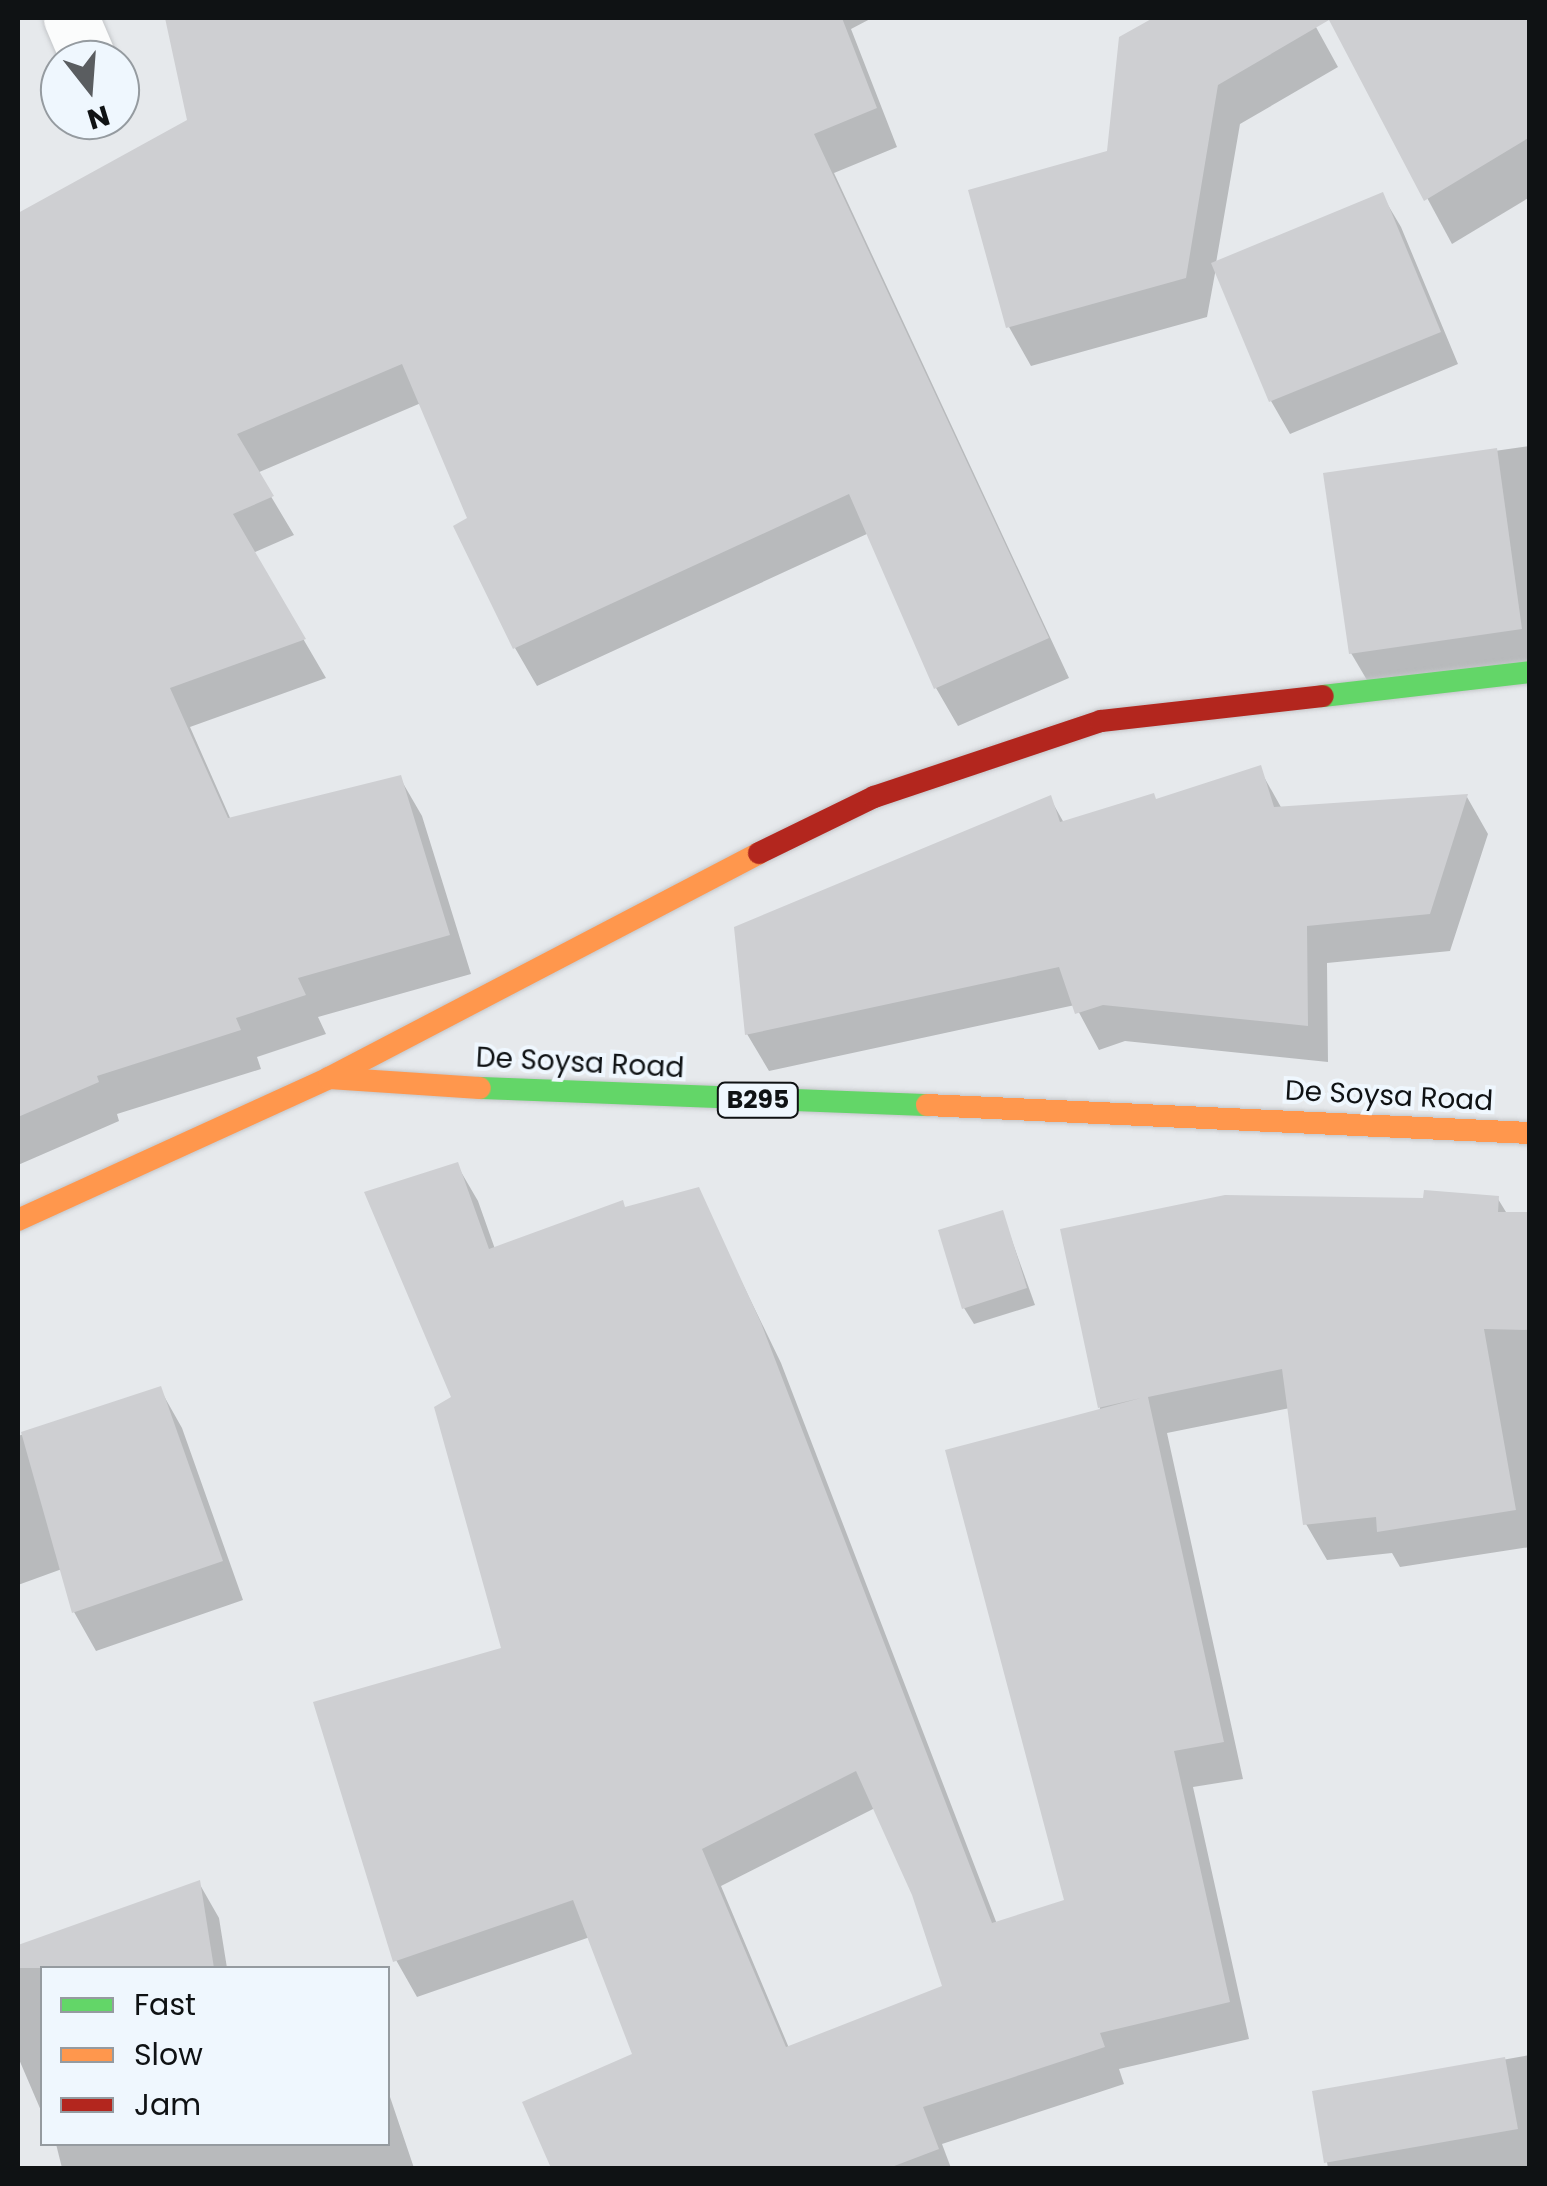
<!DOCTYPE html>
<style>
body{margin:0}
#map{position:relative;width:1547px;height:2186px;overflow:hidden;background:#e6e9ec;font-family:Poppins,sans-serif}
div>[style]{position:absolute}
[style*='--x']{left:calc(var(--x)*1px);top:calc(var(--y)*1px);width:calc(var(--w)*1px);rotate:calc(var(--a)*1deg)}
.shadow>*{inset:0;background:#0003}
.building>*{inset:0;background:#cecfd2}
.roads{filter:drop-shadow(0 0 2px #c3c5c8) drop-shadow(0 0 2px #c3c5c8)}
.street>*{height:55px;margin:-27.5px;padding:0 27.5px;transform-origin:27.5px;border-radius:27.5px;background:#fbfcfc}
.fast>*{height:22px;margin:-11px;padding:0 11px;transform-origin:11px;border-radius:11px;background:#63d668}
.slow>*{height:22px;margin:-11px;padding:0 11px;transform-origin:11px;border-radius:11px;background:#ff974d}
.jam>*{height:22px;margin:-11px;padding:0 11px;transform-origin:11px;border-radius:11px;background:#b3261e}
span{translate:-50% -50%;white-space:nowrap;text-align:center;line-height:1.15;-webkit-text-stroke:8px #eff7fe;paint-order:stroke}
.shield-label span{padding:2px 8px;background:#eff7fe;border:2px solid;border-radius:8px;-webkit-text-stroke-width:0}
.shield-label{font-size:25px;color:#0f1214;font-weight:700}
.street-label{font-size:28px;color:#0f1214}
.frame{position:absolute;inset:0;border:20px solid #0f1214;pointer-events:none}
.legend{position:absolute;left:40px;top:1966px;width:350px;height:180px;box-sizing:border-box;background:#eff7fe;border:2px solid #959ba0;margin:0;padding:12px 18px;list-style:none;font-size:30px;color:#0f1214}
.legend li{display:flex;align-items:center;gap:20px;height:50px}
.legend b{width:50px;border:2px solid #959ba0}
.north{position:absolute;left:40px;top:40px;width:100px;height:100px;box-sizing:border-box;background:#eff7fe;border:2px solid #959ba0;border-radius:50%;rotate:163deg;font-size:28px;font-weight:700;line-height:40px;text-align:center;color:#0f1214}
.north::after{content:'';display:block;margin:auto;width:35px;height:45px;background:#5a5d60;clip-path:polygon(50% 0,100% 100%,50% 72%,0 100%)}
</style>
<div id="map">
<div class="shadow">
<i style="clip-path:polygon(167px 18px,872px 18px,851px 29px,897px 147px,834px 173px,1069px 678px,958px 726px,936px 688px,869px 533px,537px 686px,515px 648px,470px 519px,421px 403px,257px 473px,294px 535px,253px 553px,326px 678px,190px 727px,231px 820px,400px 778px,422px 816px,471px 974px,318px 1017px,326px 1034px,257px 1057px,261px 1069px,117px 1114px,119px 1121px,18px 1165px,18px 216px,190px 122px)"></i>
<i style="clip-path:polygon(1159px 18px,1311px 18px,1338px 67px,1240px 124px,1216px 263px,1382px 195px,1401px 227px,1458px 364px,1290px 434px,1271px 401px,1216px 268px,1207px 317px,1031px 366px,1009px 327px,971px 191px,1109px 153px,1122px 38px)"></i>
<i style="clip-path:polygon(1360px 18px,1530px 18px,1530px 197px,1452px 244px,1336px 29px)"></i>
<i style="clip-path:polygon(1530px 446px,1530px 670px,1374px 692px,1351px 653px,1326px 475px)"></i>
<i style="clip-path:polygon(1259px 768px,1282px 809px,1467px 797px,1488px 834px,1450px 951px,1327px 963px,1328px 1062px,1125px 1041px,1099px 1050px,1075px 1005px,769px 1071px,747px 1034px,1050px 798px,1064px 823px,1156px 801px)"></i>
<i style="clip-path:polygon(evenodd,457px 1165px,478px 1201px,495px 1249px,697px 1190px,781px 1363px,997px 1924px,1067px 1901px,1100px 1407px,1498px 1199px,1506px 1212px,1530px 1215px,1530px 1547px,1400px 1567px,1392px 1553px,1327px 1560px,1306px 1524px,1290px 1408px,1167px 1433px,1243px 1779px,1193px 1787px,1249px 2039px,1119px 2069px,1124px 2084px,942px 2144px,951px 2168px,554px 2168px,525px 2103px,635px 2056px,590px 1937px,417px 1997px,396px 1960px,504px 1650px,455px 1399px,457px 1165px,875px 1808px,914px 1894px,945px 1987px,789px 2048px,721px 1886px,875px 1808px)"></i>
<i style="clip-path:polygon(1002px 1213px,1035px 1305px,974px 1324px,964px 1308px)"></i>
<i style="clip-path:polygon(160px 1389px,182px 1428px,243px 1600px,96px 1651px,74px 1612px,62px 1569px,18px 1585px,18px 1436px)"></i>
<i style="clip-path:polygon(199px 1883px,219px 1918px,227px 1968px,42px 1968px,42px 2113px,18px 2057px,18px 1948px)"></i>
<i style="clip-path:polygon(1530px 2055px,1530px 2167px,1328px 2168px,1315px 2093px)"></i>
<i style="clip-path:polygon(388px 2091px,414px 2168px,62px 2168px,56px 2144px,388px 2144px)"></i>
</div>
<div class="building">
<i style="clip-path:polygon(165px 18px,842px 18px,877px 108px,814px 134px,1049px 638px,934px 689px,849px 494px,513px 649px,453px 526px,467px 518px,402px 364px,237px 434px,274px 496px,233px 514px,306px 639px,170px 688px,228px 818px,401px 775px,450px 935px,298px 978px,306px 995px,236px 1018px,241px 1030px,97px 1076px,99px 1082px,18px 1117px,18px 213px,187px 120px)"></i>
<i style="clip-path:polygon(1153px 18px,1530px 18px,1530px 137px,1424px 201px,1329px 20px,1218px 85px,1186px 278px,1006px 328px,968px 190px,1107px 151px,1119px 37px)"></i>
<i style="clip-path:polygon(1383px 192px,1441px 332px,1269px 402px,1211px 263px)"></i>
<i style="clip-path:polygon(1497px 448px,1522px 629px,1349px 654px,1323px 473px)"></i>
<i style="clip-path:polygon(1261px 765px,1274px 807px,1468px 794px,1430px 914px,1307px 926px,1308px 1026px,1103px 1005px,1075px 1014px,1059px 967px,745px 1035px,734px 927px,1051px 795px,1060px 822px,1154px 793px,1156px 799px)"></i>
<i style="clip-path:polygon(evenodd,458px 1162px,489px 1249px,623px 1200px,625px 1207px,699px 1187px,761px 1323px,992px 1923px,1064px 1900px,945px 1450px,1141px 1398px,1098px 1408px,1060px 1229px,1225px 1195px,1423px 1198px,1424px 1190px,1499px 1196px,1498px 1212px,1530px 1212px,1530px 1330px,1484px 1329px,1516px 1510px,1377px 1532px,1376px 1517px,1303px 1525px,1282px 1369px,1148px 1397px,1224px 1742px,1174px 1751px,1230px 2002px,1100px 2033px,1105px 2047px,923px 2107px,939px 2149px,889px 2168px,551px 2168px,522px 2102px,632px 2054px,573px 1900px,393px 1962px,313px 1702px,501px 1648px,434px 1407px,451px 1397px,364px 1192px,458px 1162px,856px 1771px,912px 1895px,942px 1986px,786px 2047px,702px 1849px,856px 1771px)"></i>
<i style="clip-path:polygon(1003px 1210px,1027px 1288px,962px 1309px,938px 1230px)"></i>
<i style="clip-path:polygon(161px 1386px,223px 1561px,72px 1613px,21px 1432px)"></i>
<i style="clip-path:polygon(200px 1880px,214px 1968px,18px 1968px,18px 1945px)"></i>
<i style="clip-path:polygon(1505px 2057px,1518px 2129px,1324px 2163px,1312px 2091px)"></i>
</div>
<div class="roads">
<div class="street">
<i style="--x:71;--y:18;--w:46;--a:66.8"></i>
</div>
<div class="fast">
<i style="--x:1323;--y:696;--w:208;--a:-6.6"></i>
<i style="--x:480;--y:1088;--w:447;--a:2.2"></i>
</div>
<div class="slow">
<i style="--x:329;--y:1078;--w:485;--a:-27.6"></i>
<i style="--x:927;--y:1105;--w:604;--a:2.66"></i>
<i style="--x:18;--y:1220;--w:342;--a:-24.5"></i>
<i style="--x:329;--y:1078;--w:151;--a:3.8"></i>
</div>
<div class="jam">
<i style="--x:759;--y:853;--w:128;--a:-26"></i>
<i style="--x:874;--y:797;--w:239;--a:-18.5"></i>
<i style="--x:1101;--y:721;--w:223;--a:-6.4"></i>
</div>
</div>
<div class="shield-label">
<span style="left:758px;top:1100px">B295</span>
</div>
<div class="street-label">
<span style="left:580px;top:1063px;rotate:3deg">De Soysa Road</span>
<span style="left:1389px;top:1096px;rotate:3deg">De Soysa Road</span>
</div>
<div class="frame"></div>
<ul class="legend">
<li><b style="height:12px;background:#63d668"></b>Fast</li>
<li><b style="height:12px;background:#ff974d"></b>Slow</li>
<li><b style="height:12px;background:#b3261e"></b>Jam</li>
</ul>
<div class="north">N</div>
</div>
